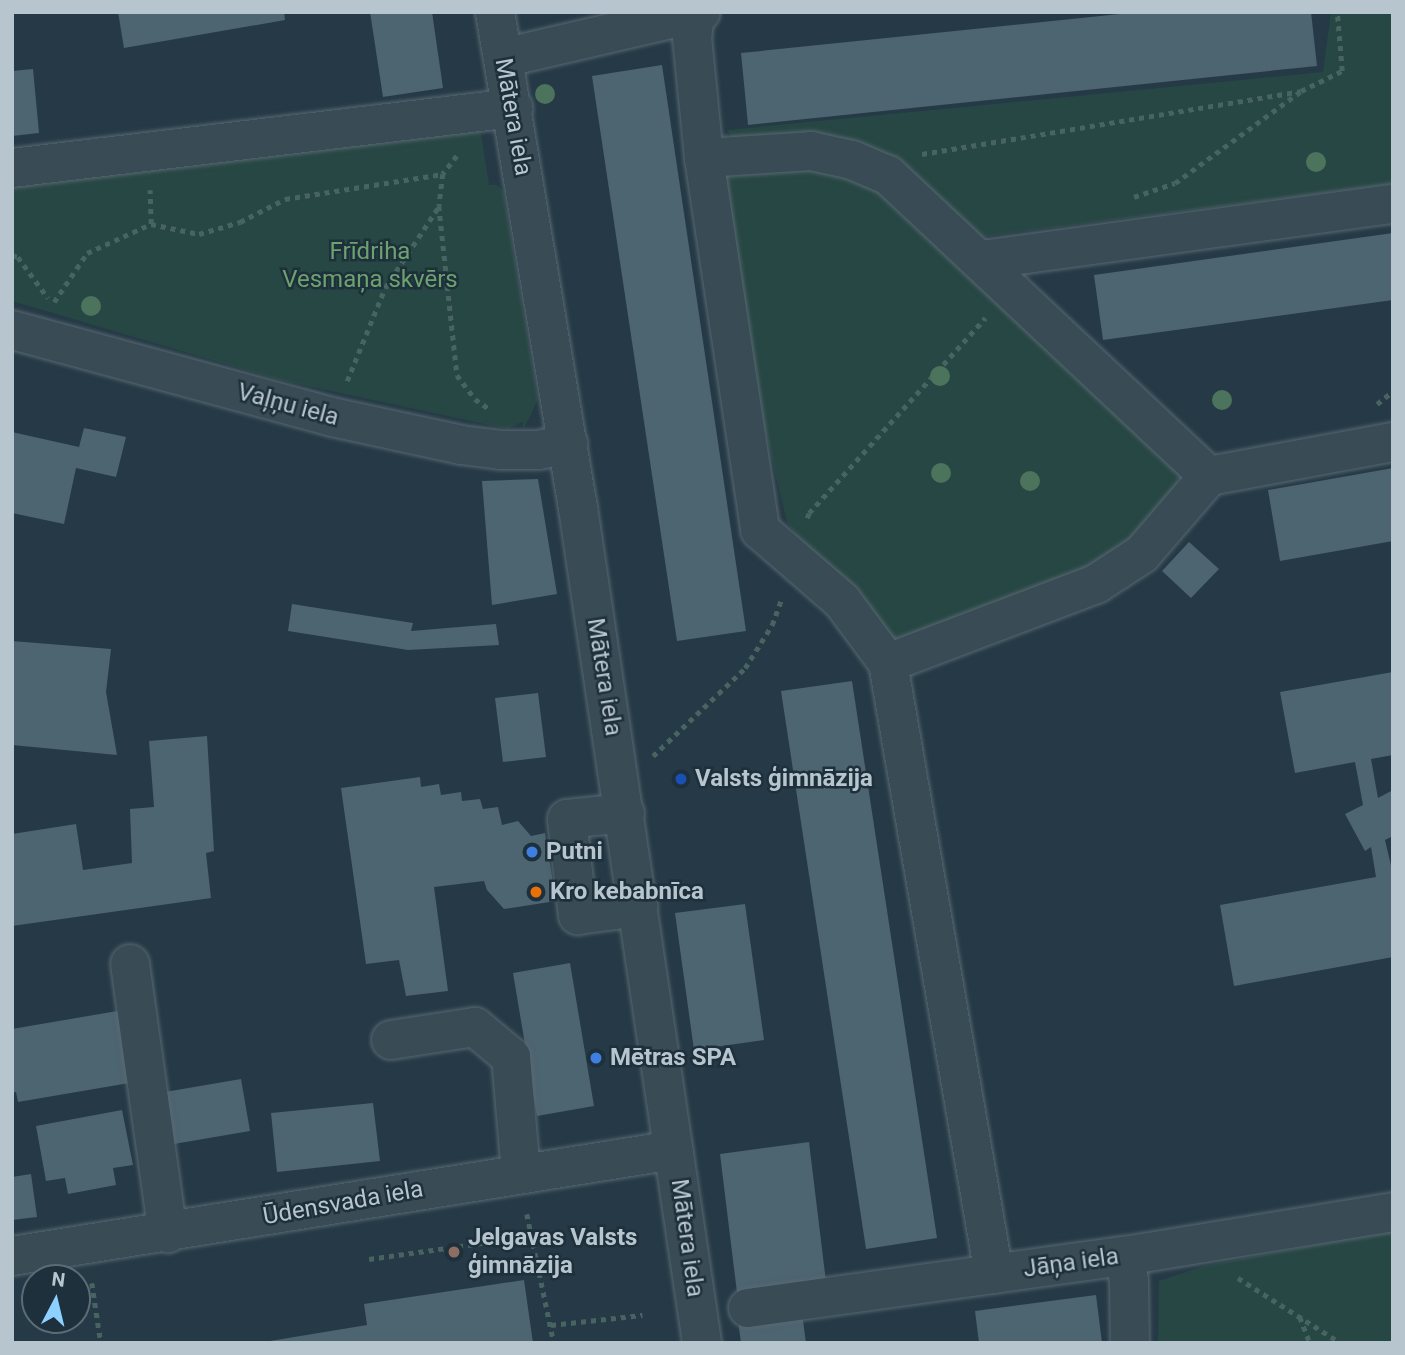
<!DOCTYPE html>
<meta charset="utf-8">
<style>
body{margin:0}
#map{position:relative;width:1405px;height:1355px;overflow:hidden;background:#253a46;font-family:Roboto,sans-serif}
div>[style]{position:absolute}
[style*='--x']{left:calc(var(--x)*1px);top:calc(var(--y)*1px);width:calc(var(--w)*1px);rotate:calc(var(--a)*1deg)}
.green>*{inset:0;background:#274744}
.building>*{inset:0;background:#4d6471}
.path>*{height:4.5px;margin-top:-2.25px;transform-origin:0;background:repeating-linear-gradient(90deg,#476461 0 5px,transparent 0 10px)}
.roads{filter:drop-shadow(0 0 2px #586872) drop-shadow(0 0 2px #586872)}
.minor>*{height:38px;margin:-19px;padding:0 19px;transform-origin:19px;border-radius:19px;background:#394b55}
.trees>*{width:20px;height:20px;margin:-10px;border-radius:50%;background:#4c735b}
.dots>*{width:19px;height:19px;translate:-50% -50%;box-sizing:border-box;border:4px solid #1e303b;border-radius:50%}
span{translate:-50% -50%;white-space:nowrap;text-align:center;line-height:1.15;-webkit-text-stroke:5px #1e303b;paint-order:stroke}
.street-label{font-size:24px;color:#b7c5ce}
.park-label{font-size:24px;color:#6ca26d}
.poi-label{font-size:24px;color:#b7c5ce;font-weight:700}
.left{translate:0 -50%;text-align:left}
.frame{position:absolute;inset:0;border:14px solid #b7c5ce;pointer-events:none}
.north{position:absolute;left:21px;top:1264px;width:70px;height:70px;box-sizing:border-box;background:#1e303b;border:2px solid #5b6c76;border-radius:50%;rotate:7deg;font-size:19px;font-weight:700;line-height:28px;text-align:center;color:#b7c5ce}
.north::after{content:'';display:block;margin:auto;width:24px;height:32px;background:#8cd1ff;clip-path:polygon(50% 0,100% 100%,50% 72%,0 100%)}
</style>
<div id="map">
<div class="green">
<i style="clip-path:polygon(1331px 12px,1393px 12px,1393px 184px,981px 237px,866px 152px,737px 145px,727px 130px,1323px 72px)"></i>
<i style="clip-path:polygon(479px 121px,489px 185px,496px 185px,503px 190px,538px 399px,524px 429px,522px 422px,508px 429px,280px 380px,12px 301px,12px 175px)"></i>
<i style="clip-path:polygon(813px 163px,863px 174px,1180px 474px,1169px 503px,1117px 559px,890px 652px,787px 523px,750px 366px,725px 177px)"></i>
<i style="clip-path:polygon(1393px 1230px,1393px 1343px,1158px 1343px,1159px 1281px,1204px 1266px)"></i>
</div>
<div class="building">
<i style="clip-path:polygon(118px 12px,284px 12px,285px 20px,124px 48px)"></i>
<i style="clip-path:polygon(370px 12px,432px 12px,443px 88px,383px 97px)"></i>
<i style="clip-path:polygon(1139px 12px,1311px 12px,1317px 66px,748px 125px,741px 53px)"></i>
<i style="clip-path:polygon(662px 65px,746px 631px,677px 641px,592px 76px)"></i>
<i style="clip-path:polygon(33px 69px,39px 133px,12px 136px,12px 71px)"></i>
<i style="clip-path:polygon(1393px 233px,1393px 300px,1103px 340px,1094px 275px)"></i>
<i style="clip-path:polygon(84px 428px,126px 437px,116px 477px,76px 468px,64px 524px,12px 513px,12px 432px,79px 447px)"></i>
<i style="clip-path:polygon(1393px 468px,1393px 541px,1280px 561px,1268px 490px)"></i>
<i style="clip-path:polygon(538px 479px,557px 594px,492px 605px,482px 481px)"></i>
<i style="clip-path:polygon(1189px 542px,1219px 569px,1191px 598px,1162px 571px)"></i>
<i style="clip-path:polygon(292px 604px,413px 623px,411px 631px,496px 624px,499px 645px,408px 650px,288px 631px)"></i>
<i style="clip-path:polygon(12px 641px,111px 649px,106px 692px,117px 755px,12px 745px)"></i>
<i style="clip-path:polygon(1393px 672px,1393px 755px,1371px 759px,1378px 798px,1393px 790px,1393px 836px,1385px 840px,1393px 874px,1393px 957px,1234px 986px,1220px 905px,1376px 877px,1371px 847px,1365px 851px,1345px 814px,1363px 805px,1355px 762px,1295px 773px,1280px 692px)"></i>
<i style="clip-path:polygon(852px 681px,937px 1238px,866px 1249px,781px 691px)"></i>
<i style="clip-path:polygon(538px 693px,546px 757px,503px 762px,495px 698px)"></i>
<i style="clip-path:polygon(207px 736px,214px 851px,206px 853px,211px 898px,12px 926px,12px 834px,76px 824px,83px 870px,132px 863px,130px 809px,154px 807px,149px 741px)"></i>
<i style="clip-path:polygon(420px 777px,421px 787px,439px 784px,441px 795px,461px 792px,462px 801px,480px 799px,483px 809px,498px 807px,502px 825px,518px 821px,531px 836px,545px 833px,556px 901px,504px 909px,487px 890px,484px 881px,434px 887px,448px 991px,406px 996px,399px 960px,366px 964px,341px 788px)"></i>
<i style="clip-path:polygon(745px 904px,764px 1040px,694px 1050px,675px 913px)"></i>
<i style="clip-path:polygon(570px 963px,594px 1106px,537px 1116px,513px 973px)"></i>
<i style="clip-path:polygon(129px 1009px,141px 1081px,18px 1102px,16px 1092px,12px 1093px,12px 1029px)"></i>
<i style="clip-path:polygon(241px 1079px,250px 1131px,174px 1144px,165px 1092px)"></i>
<i style="clip-path:polygon(373px 1103px,380px 1161px,277px 1172px,271px 1113px)"></i>
<i style="clip-path:polygon(122px 1110px,133px 1165px,113px 1168px,116px 1185px,68px 1194px,65px 1178px,46px 1181px,36px 1126px)"></i>
<i style="clip-path:polygon(809px 1142px,827px 1290px,738px 1301px,720px 1154px)"></i>
<i style="clip-path:polygon(31px 1174px,37px 1217px,12px 1220px,12px 1177px)"></i>
<i style="clip-path:polygon(524px 1280px,533px 1343px,258px 1343px,367px 1325px,364px 1304px)"></i>
<i style="clip-path:polygon(1096px 1295px,1102px 1343px,979px 1343px,975px 1311px)"></i>
<i style="clip-path:polygon(802px 1313px,806px 1343px,741px 1343px,738px 1321px)"></i>
</div>
<div class="path">
<i style="--x:922;--y:154;--w:384;--a:-9.4"></i>
<i style="--x:457;--y:156;--w:23;--a:128"></i>
<i style="--x:443;--y:174;--w:32;--a:97"></i>
<i style="--x:439;--y:206;--w:170;--a:83.9"></i>
<i style="--x:457;--y:375;--w:30;--a:53"></i>
<i style="--x:475;--y:399;--w:16;--a:35"></i>
<i style="--x:1134;--y:197;--w:43;--a:-18.9"></i>
<i style="--x:1175;--y:183;--w:156;--a:-36.1"></i>
<i style="--x:1301;--y:91;--w:46;--a:-26"></i>
<i style="--x:1342;--y:71;--w:59;--a:-94.8"></i>
<i style="--x:151;--y:224;--w:49;--a:11.8"></i>
<i style="--x:199;--y:234;--w:43;--a:-16.3"></i>
<i style="--x:240;--y:222;--w:51;--a:-27.1"></i>
<i style="--x:285;--y:199;--w:160;--a:-9"></i>
<i style="--x:12;--y:255;--w:6;--a:18"></i>
<i style="--x:18;--y:257;--w:51;--a:53.8"></i>
<i style="--x:54;--y:302;--w:59;--a:-56"></i>
<i style="--x:87;--y:253;--w:70;--a:-24.4"></i>
<i style="--x:151;--y:224;--w:34;--a:-92"></i>
<i style="--x:347;--y:381;--w:100;--a:-67.8"></i>
<i style="--x:385;--y:288;--w:98;--a:-56.6"></i>
<i style="--x:1377;--y:404;--w:21;--a:-39"></i>
<i style="--x:807;--y:518;--w:5;--a:-68"></i>
<i style="--x:809;--y:513;--w:263;--a:-47.9"></i>
<i style="--x:653;--y:756;--w:127;--a:-43.7"></i>
<i style="--x:745;--y:668;--w:51;--a:-57.9"></i>
<i style="--x:772;--y:625;--w:27;--a:-70"></i>
<i style="--x:527;--y:1214;--w:132;--a:78.2"></i>
<i style="--x:369;--y:1259;--w:163;--a:-8.1"></i>
<i style="--x:1238;--y:1278;--w:122;--a:32.3"></i>
<i style="--x:92;--y:1283;--w:61;--a:81.5"></i>
<i style="--x:1300;--y:1317;--w:28;--a:69"></i>
<i style="--x:551;--y:1325;--w:92;--a:-6.3"></i>
</div>
<div class="roads">
<div class="minor">
<i style="--x:495;--y:12;--w:503;--a:80.5"></i>
<i style="--x:578;--y:508;--w:844;--a:81.55"></i>
<i style="--x:695;--y:14;--w:23;--a:97"></i>
<i style="--x:692;--y:37;--w:122;--a:84.3"></i>
<i style="--x:704;--y:158;--w:376;--a:81.4"></i>
<i style="--x:760;--y:530;--w:108;--a:40.9"></i>
<i style="--x:842;--y:601;--w:77;--a:53.4"></i>
<i style="--x:888;--y:663;--w:620;--a:80.16"></i>
<i style="--x:503;--y:58;--w:203;--a:-13.1"></i>
<i style="--x:704;--y:158;--w:107;--a:-3.7"></i>
<i style="--x:811;--y:151;--w:42;--a:12.4"></i>
<i style="--x:852;--y:160;--w:39;--a:23"></i>
<i style="--x:888;--y:175;--w:440;--a:43.2"></i>
<i style="--x:1209;--y:476;--w:103;--a:130.7"></i>
<i style="--x:1142;--y:554;--w:55;--a:146.9"></i>
<i style="--x:1096;--y:584;--w:222;--a:159.2"></i>
<i style="--x:12;--y:168;--w:505;--a:-6.83"></i>
<i style="--x:982;--y:260;--w:415;--a:-7.8"></i>
<i style="--x:12;--y:330;--w:332;--a:15.2"></i>
<i style="--x:332;--y:417;--w:132;--a:12.2"></i>
<i style="--x:461;--y:445;--w:38;--a:7"></i>
<i style="--x:499;--y:450;--w:39;--a:0"></i>
<i style="--x:538;--y:450;--w:31;--a:-11"></i>
<i style="--x:1209;--y:476;--w:187;--a:-10.5"></i>
<i style="--x:625;--y:813;--w:58;--a:174.1"></i>
<i style="--x:567;--y:819;--w:97;--a:83.5"></i>
<i style="--x:578;--y:915;--w:61;--a:-7.6"></i>
<i style="--x:130;--y:964;--w:272;--a:82"></i>
<i style="--x:391;--y:1040;--w:85;--a:-8.8"></i>
<i style="--x:475;--y:1027;--w:47;--a:39.8"></i>
<i style="--x:511;--y:1057;--w:116;--a:85.1"></i>
<i style="--x:12;--y:1256;--w:670;--a:-9.1"></i>
<i style="--x:1125;--y:1256;--w:26;--a:81"></i>
<i style="--x:1129;--y:1282;--w:61;--a:89.1"></i>
<i style="--x:748;--y:1308;--w:381;--a:-7.9"></i>
<i style="--x:1125;--y:1256;--w:272;--a:-9.3"></i>
</div>
</div>
<div class="trees">
<i style="left:545px;top:94px"></i>
<i style="left:1316px;top:162px"></i>
<i style="left:91px;top:306px"></i>
<i style="left:940px;top:376px"></i>
<i style="left:1222px;top:400px"></i>
<i style="left:941px;top:473px"></i>
<i style="left:1030px;top:481px"></i>
</div>
<div class="dots">
<i style="left:681px;top:779px;background:#1a4fb4"></i>
<i style="left:532px;top:852px;background:#3f7fe0"></i>
<i style="left:536px;top:892px;background:#e8710a"></i>
<i style="left:596px;top:1058px;background:#3f7fe0"></i>
<i style="left:454px;top:1252px;background:#8d6e63"></i>
</div>
<div class="street-label">
<span style="left:513px;top:117px;rotate:80deg">Mātera iela</span>
<span style="left:288px;top:405px;rotate:15deg">Vaļņu iela</span>
<span style="left:604px;top:677px;rotate:81deg">Mātera iela</span>
<span style="left:343px;top:1203px;rotate:-10deg">Ūdensvada iela</span>
<span style="left:687px;top:1238px;rotate:82deg">Mātera iela</span>
<span style="left:1071px;top:1263px;rotate:-8deg">Jāņa iela</span>
</div>
<div class="park-label">
<span style="left:370px;top:266px">Frīdriha<br>Vesmaņa skvērs</span>
</div>
<div class="poi-label">
<span class="left" style="left:695px;top:779px">Valsts ģimnāzija</span>
<span class="left" style="left:546px;top:852px">Putni</span>
<span class="left" style="left:550px;top:892px">Kro kebabnīca</span>
<span class="left" style="left:610px;top:1058px">Mētras SPA</span>
<span class="left" style="left:468px;top:1252px">Jelgavas Valsts<br>ģimnāzija</span>
</div>
<div class="frame"></div>
<div class="north">N</div>
</div>
